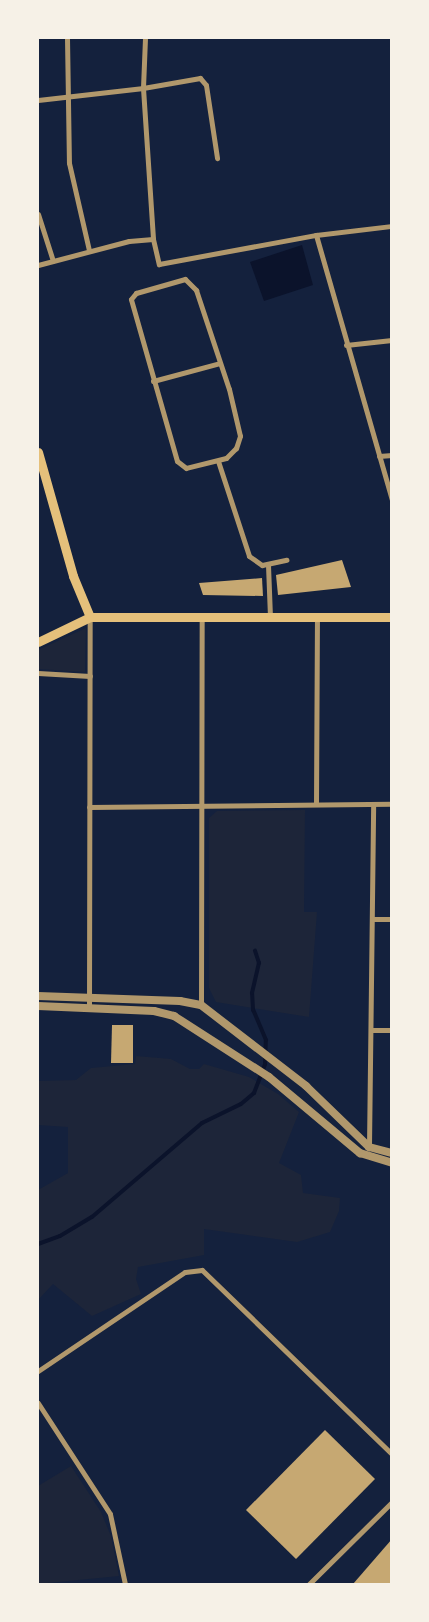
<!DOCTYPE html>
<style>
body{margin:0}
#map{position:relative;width:429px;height:1622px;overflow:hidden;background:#14213d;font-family:"PT Sans",sans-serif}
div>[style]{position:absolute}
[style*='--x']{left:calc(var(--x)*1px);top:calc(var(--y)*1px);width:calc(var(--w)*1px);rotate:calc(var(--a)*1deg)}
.green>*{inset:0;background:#1d2539}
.water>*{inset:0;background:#0b132b}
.stream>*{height:4px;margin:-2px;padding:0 2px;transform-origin:2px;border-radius:2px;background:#0b132b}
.building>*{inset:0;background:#c6a872}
.minor>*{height:5px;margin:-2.5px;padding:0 2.5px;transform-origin:2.5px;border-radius:2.5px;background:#b1986c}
.tertiary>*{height:8px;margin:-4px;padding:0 4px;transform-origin:4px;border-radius:4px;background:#b1986c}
.secondary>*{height:9px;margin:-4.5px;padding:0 4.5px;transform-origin:4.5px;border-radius:4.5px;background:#e5c07b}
span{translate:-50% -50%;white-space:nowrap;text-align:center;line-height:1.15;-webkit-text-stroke:4.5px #f6f1e7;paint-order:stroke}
.frame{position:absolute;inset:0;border:39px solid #f6f1e7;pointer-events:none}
</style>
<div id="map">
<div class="green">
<i style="clip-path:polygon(86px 628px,85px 672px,38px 669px,38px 650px)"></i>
<i style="clip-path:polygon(305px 810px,304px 912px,317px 912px,309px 1017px,216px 1002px,209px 988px,209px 818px,217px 811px)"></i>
<i style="clip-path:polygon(136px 1056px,171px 1059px,190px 1069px,199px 1069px,204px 1064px,249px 1077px,278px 1094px,299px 1112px,279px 1163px,301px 1175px,303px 1193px,340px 1198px,339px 1211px,330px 1232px,297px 1242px,204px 1229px,204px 1255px,138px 1267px,136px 1279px,141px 1294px,92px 1316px,53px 1284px,38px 1300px,38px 1190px,68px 1173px,68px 1127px,38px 1125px,38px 1081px,76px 1080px,91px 1068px,135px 1064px)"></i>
<i style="clip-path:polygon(71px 1466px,101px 1512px,111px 1536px,119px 1576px,38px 1584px,38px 1486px)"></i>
</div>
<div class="water">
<i style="clip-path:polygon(302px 245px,313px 285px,264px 301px,250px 262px)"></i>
</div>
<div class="stream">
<i style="--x:38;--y:1244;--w:23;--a:-20"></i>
<i style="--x:60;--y:1236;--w:37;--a:-31"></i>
<i style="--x:92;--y:1217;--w:145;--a:-40.5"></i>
<i style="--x:202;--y:1123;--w:43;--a:-26"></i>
<i style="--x:241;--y:1104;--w:17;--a:-40"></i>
<i style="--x:254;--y:1093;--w:31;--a:-69"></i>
<i style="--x:265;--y:1064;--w:24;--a:-88"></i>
<i style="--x:266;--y:1040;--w:33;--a:-113"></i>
<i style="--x:253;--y:1010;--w:17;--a:-93"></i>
<i style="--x:252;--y:993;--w:31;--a:-77"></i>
<i style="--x:259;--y:963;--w:13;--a:-108"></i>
</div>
<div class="building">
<i style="clip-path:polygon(342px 560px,351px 587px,278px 595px,276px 575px)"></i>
<i style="clip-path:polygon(262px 578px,263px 596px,203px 595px,199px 583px)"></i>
<i style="clip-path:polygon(112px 1025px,133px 1025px,133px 1063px,111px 1063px)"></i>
<i style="clip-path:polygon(325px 1430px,375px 1479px,296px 1559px,246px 1510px)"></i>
<i style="clip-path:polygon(392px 1539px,392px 1584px,353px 1584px)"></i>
</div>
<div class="minor">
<i style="--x:67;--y:38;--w:125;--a:89.1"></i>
<i style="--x:69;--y:163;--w:89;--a:77.1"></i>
<i style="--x:145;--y:38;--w:50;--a:92.3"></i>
<i style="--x:143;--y:88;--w:151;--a:86.2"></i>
<i style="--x:153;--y:239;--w:26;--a:77"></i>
<i style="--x:159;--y:264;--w:160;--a:-10.5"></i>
<i style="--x:316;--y:235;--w:77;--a:-6.8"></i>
<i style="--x:38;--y:100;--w:106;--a:-6.5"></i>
<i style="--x:143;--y:88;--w:58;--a:-10"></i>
<i style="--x:200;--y:78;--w:9;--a:49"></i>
<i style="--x:206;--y:85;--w:74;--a:81.4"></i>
<i style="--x:38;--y:214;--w:49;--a:72.3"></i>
<i style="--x:316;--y:235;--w:276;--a:74"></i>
<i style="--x:38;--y:265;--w:94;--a:-14.8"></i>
<i style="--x:129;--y:241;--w:24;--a:-5"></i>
<i style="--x:185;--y:279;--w:16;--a:45"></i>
<i style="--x:196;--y:290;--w:104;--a:71.6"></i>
<i style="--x:229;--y:389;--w:48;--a:76.8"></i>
<i style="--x:240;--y:436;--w:13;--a:108"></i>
<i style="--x:236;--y:448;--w:14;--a:135"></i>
<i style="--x:226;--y:458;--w:41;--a:166"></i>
<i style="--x:186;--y:468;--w:11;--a:-142"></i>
<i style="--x:177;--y:461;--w:168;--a:-105.9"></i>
<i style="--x:131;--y:299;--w:8;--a:-50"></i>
<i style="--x:136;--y:293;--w:51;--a:-15.9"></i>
<i style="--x:346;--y:345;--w:46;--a:-6.2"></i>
<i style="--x:153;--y:381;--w:69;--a:-15"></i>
<i style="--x:379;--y:456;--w:13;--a:-4"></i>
<i style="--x:218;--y:461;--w:100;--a:71.9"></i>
<i style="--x:249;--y:556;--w:16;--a:35"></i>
<i style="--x:262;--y:565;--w:25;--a:-12"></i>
<i style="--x:268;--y:565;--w:51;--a:87.8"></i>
<i style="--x:38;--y:673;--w:52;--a:3.3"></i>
<i style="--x:316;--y:804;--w:188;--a:-89.7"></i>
<i style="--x:89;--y:807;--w:303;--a:-0.6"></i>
<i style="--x:372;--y:919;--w:20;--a:0"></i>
<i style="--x:201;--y:1005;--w:388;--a:-89.9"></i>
<i style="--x:89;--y:1008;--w:391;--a:-89.9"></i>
<i style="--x:371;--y:1030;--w:21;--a:0"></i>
<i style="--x:369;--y:1146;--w:342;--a:-89.3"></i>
<i style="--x:38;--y:1371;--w:177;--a:-34"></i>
<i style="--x:185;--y:1272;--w:17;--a:-7"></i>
<i style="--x:202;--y:1270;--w:264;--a:44.1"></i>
<i style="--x:38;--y:1403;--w:132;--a:57"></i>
<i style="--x:110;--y:1514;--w:72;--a:77.9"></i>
<i style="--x:309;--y:1584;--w:117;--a:-44.7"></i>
</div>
<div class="tertiary">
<i style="--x:38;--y:996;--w:142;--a:2"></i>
<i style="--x:180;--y:1001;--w:21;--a:11"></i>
<i style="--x:201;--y:1005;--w:133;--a:37.6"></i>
<i style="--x:306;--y:1086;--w:88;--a:44.1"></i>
<i style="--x:369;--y:1147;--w:24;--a:15"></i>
<i style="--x:38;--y:1006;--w:116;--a:2.5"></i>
<i style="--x:154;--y:1011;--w:21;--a:14"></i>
<i style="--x:174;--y:1016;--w:113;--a:32.7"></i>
<i style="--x:269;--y:1077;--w:119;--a:39.9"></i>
<i style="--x:360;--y:1153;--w:34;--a:17"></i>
</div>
<div class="secondary">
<i style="--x:38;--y:452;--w:129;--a:74.2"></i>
<i style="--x:73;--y:576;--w:44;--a:67.5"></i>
<i style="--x:38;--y:642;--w:58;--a:-25.7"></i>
<i style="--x:90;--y:617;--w:302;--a:0"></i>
</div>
<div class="frame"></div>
</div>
